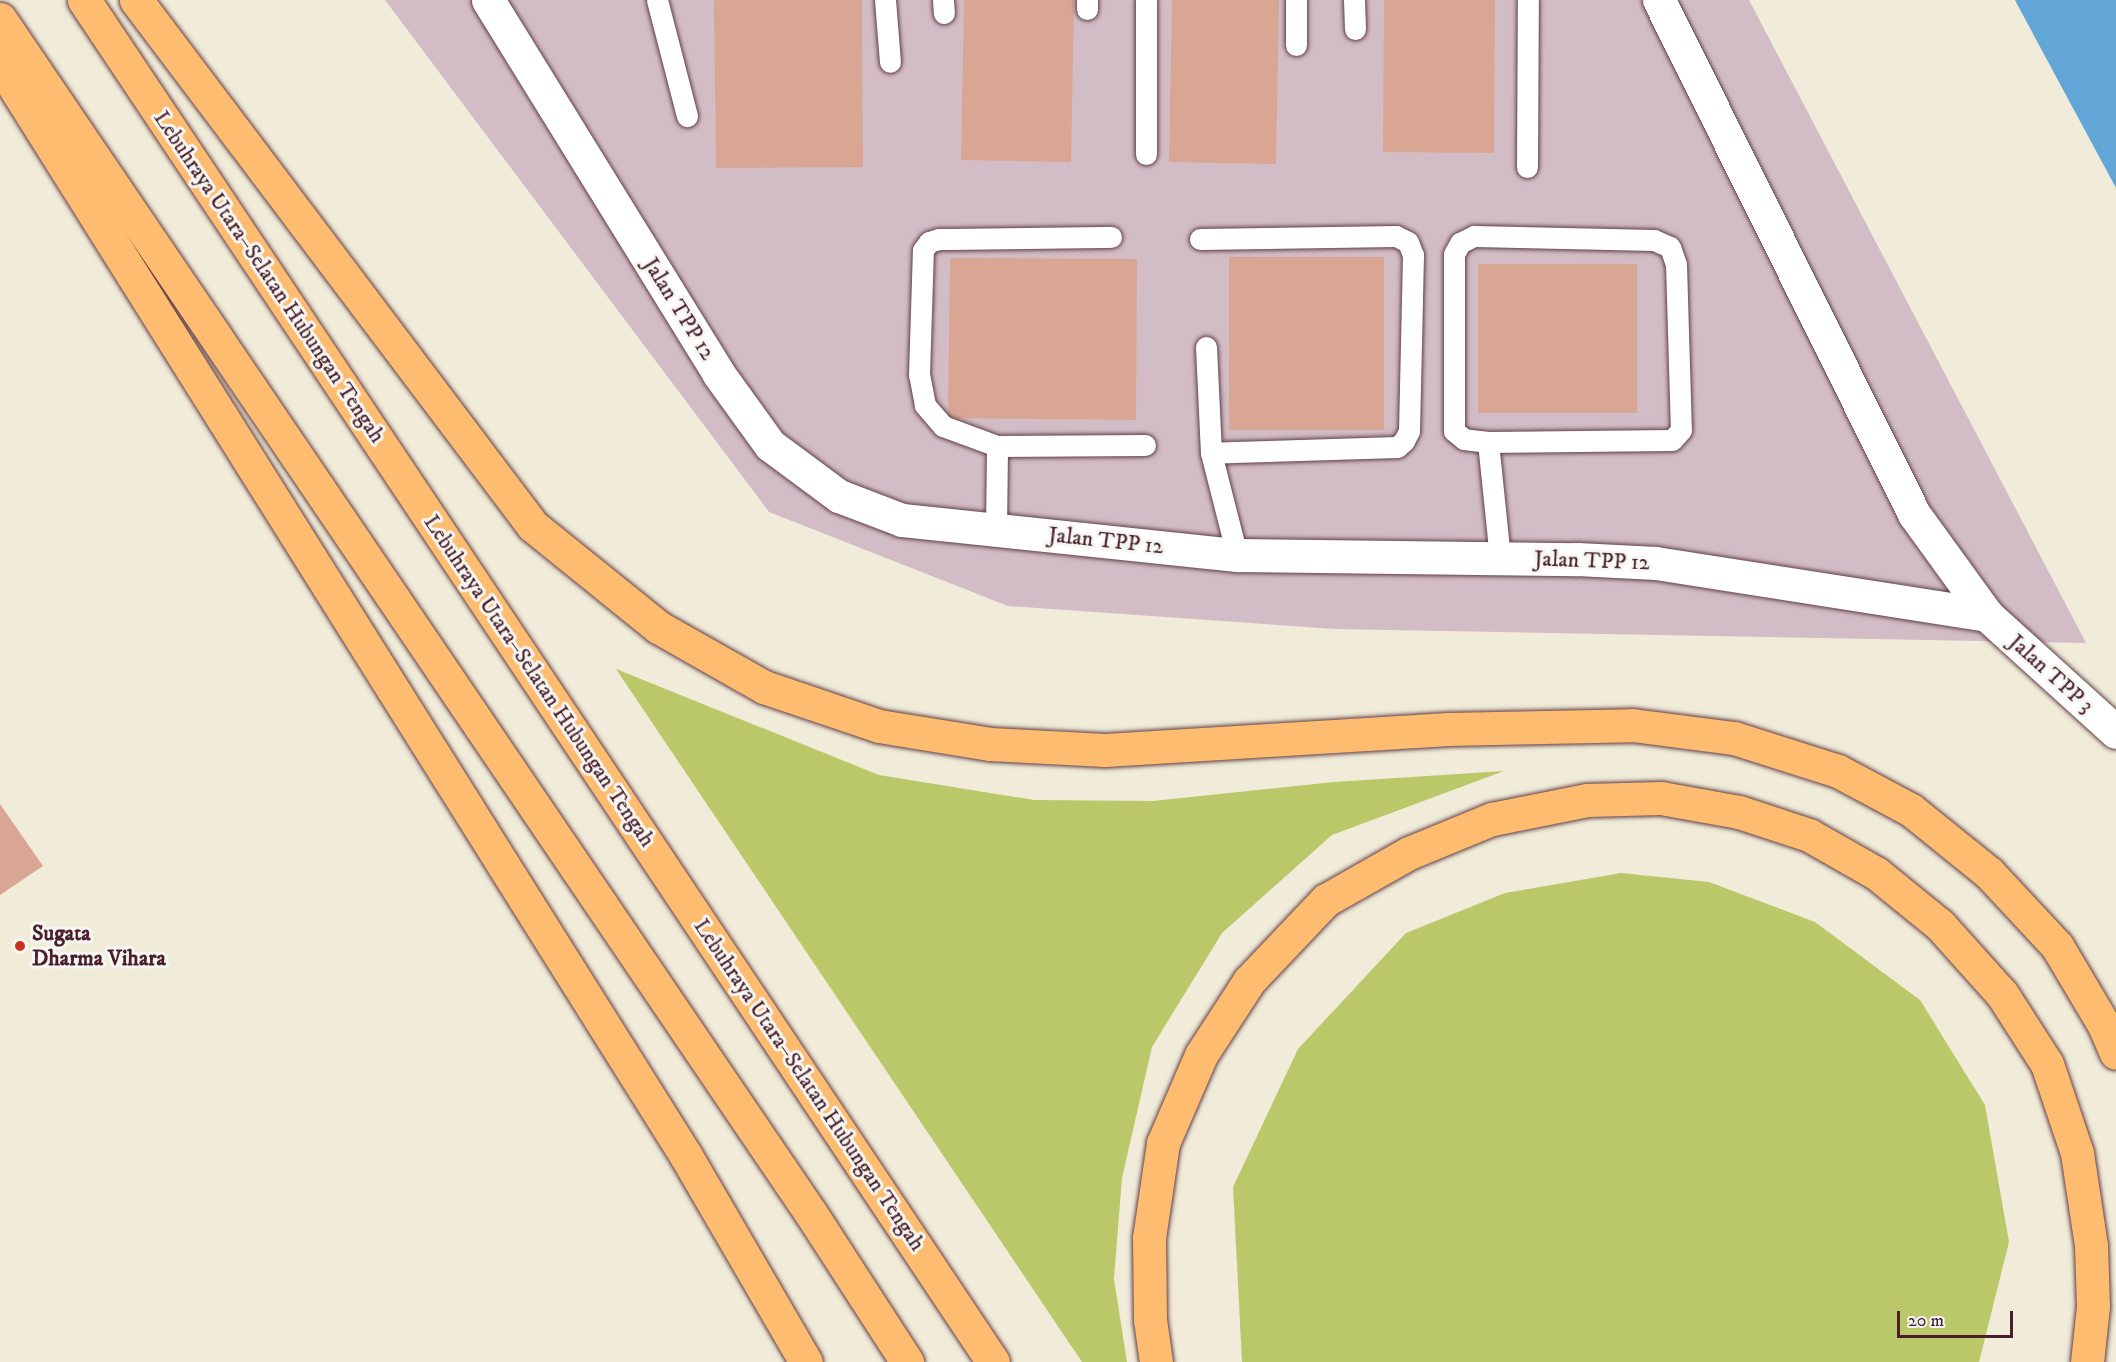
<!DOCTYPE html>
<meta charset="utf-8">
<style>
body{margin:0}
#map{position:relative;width:2116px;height:1362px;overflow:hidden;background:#f0ecd9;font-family:"IM FELL DW Pica",serif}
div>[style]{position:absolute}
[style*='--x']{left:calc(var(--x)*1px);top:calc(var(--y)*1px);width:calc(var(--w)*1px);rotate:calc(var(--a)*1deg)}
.industrial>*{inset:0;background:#d2bdc6}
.green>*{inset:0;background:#bbc86a}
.water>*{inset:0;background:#62a6d7}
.building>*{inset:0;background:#daa694}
.roads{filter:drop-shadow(0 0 2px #633e45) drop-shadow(0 0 2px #633e45)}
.service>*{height:21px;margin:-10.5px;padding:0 10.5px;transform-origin:10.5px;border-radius:10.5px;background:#fff}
.minor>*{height:33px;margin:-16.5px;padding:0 16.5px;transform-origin:16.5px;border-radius:16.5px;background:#fff}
.motorway>*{height:33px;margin:-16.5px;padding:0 16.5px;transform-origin:16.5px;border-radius:16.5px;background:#fdbc6f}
.dots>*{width:16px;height:16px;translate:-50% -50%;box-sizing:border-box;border:3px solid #f6f6f2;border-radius:50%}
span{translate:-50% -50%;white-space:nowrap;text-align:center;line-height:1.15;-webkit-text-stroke:6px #f6f6f2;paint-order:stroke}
.street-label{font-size:22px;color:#4a1f2b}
.poi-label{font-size:22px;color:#4a1f2b;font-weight:700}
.left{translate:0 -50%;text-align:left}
.scale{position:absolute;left:1897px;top:1311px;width:116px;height:27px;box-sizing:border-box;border:3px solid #4a1f2b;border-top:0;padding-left:8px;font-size:18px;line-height:21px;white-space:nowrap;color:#4a1f2b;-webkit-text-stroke:4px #f6f6f2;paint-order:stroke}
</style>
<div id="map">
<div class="industrial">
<i style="clip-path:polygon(385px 0,1749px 0,2086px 643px,1335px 629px,1008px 606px,769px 512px)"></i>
</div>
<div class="green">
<i style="clip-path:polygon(616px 669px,879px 775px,1034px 800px,1153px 801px,1334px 782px,1504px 771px,1332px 835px,1222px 933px,1152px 1047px,1122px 1178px,1114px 1279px,1127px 1362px,1082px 1362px)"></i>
<i style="clip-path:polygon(1621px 873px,1709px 882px,1815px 922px,1920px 1000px,1985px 1105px,2009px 1242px,1979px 1362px,1242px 1362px,1233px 1187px,1298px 1049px,1406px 933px,1505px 893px)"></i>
</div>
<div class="water">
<i style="clip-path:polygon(2015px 0,2116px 0,2116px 188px,2017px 4px)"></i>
</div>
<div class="building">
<i style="clip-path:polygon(714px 0,862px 0,863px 167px,716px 168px)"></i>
<i style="clip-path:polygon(964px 0,1074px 0,1071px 162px,961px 160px)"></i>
<i style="clip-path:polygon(1172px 0,1279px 0,1276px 164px,1169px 162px)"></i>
<i style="clip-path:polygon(1384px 0,1495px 0,1494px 153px,1383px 152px)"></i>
<i style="clip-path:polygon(1229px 257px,1384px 257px,1384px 430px,1229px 430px)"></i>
<i style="clip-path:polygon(950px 258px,1137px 259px,1136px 420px,948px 418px)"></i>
<i style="clip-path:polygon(1478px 264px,1637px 264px,1637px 413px,1478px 413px)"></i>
<i style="clip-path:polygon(0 804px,43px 866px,0 895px)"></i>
</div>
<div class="roads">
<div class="service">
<i style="--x:657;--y:0;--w:120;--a:75.5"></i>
<i style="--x:885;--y:0;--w:62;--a:85.4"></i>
<i style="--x:943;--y:0;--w:13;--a:86"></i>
<i style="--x:1146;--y:0;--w:154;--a:90"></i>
<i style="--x:1354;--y:0;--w:29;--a:88"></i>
<i style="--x:1087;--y:9;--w:9;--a:-90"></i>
<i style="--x:1296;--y:45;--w:45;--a:-90"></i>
<i style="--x:1527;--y:167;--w:167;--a:-89.7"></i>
<i style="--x:1474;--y:236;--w:180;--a:1.3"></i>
<i style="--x:1654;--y:240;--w:17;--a:24"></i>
<i style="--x:1670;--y:247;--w:18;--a:71"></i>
<i style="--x:1676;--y:264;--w:166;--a:88.3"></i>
<i style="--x:1681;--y:430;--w:13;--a:132"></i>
<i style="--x:1672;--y:440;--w:184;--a:179.4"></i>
<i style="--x:1488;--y:442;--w:24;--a:-173"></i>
<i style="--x:1464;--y:439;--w:13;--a:-141"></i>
<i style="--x:1454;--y:431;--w:177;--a:-90"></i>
<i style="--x:1454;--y:254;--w:13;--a:-61"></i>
<i style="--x:1460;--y:243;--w:16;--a:-27"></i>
<i style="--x:1200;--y:239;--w:196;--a:-0.9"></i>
<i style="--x:1396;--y:236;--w:13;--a:27"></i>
<i style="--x:1408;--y:242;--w:14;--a:69"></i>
<i style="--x:1413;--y:255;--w:176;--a:91.3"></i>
<i style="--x:1409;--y:431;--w:11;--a:117"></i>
<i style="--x:1404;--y:441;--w:9;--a:139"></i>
<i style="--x:1397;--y:447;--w:186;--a:178.2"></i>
<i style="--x:1206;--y:347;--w:106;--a:87.3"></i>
<i style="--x:1211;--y:453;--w:105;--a:75.7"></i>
<i style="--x:1488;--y:442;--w:117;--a:84.1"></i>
<i style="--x:997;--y:446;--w:148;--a:-0.4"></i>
<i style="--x:996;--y:530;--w:84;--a:-89.3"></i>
<i style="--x:997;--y:446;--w:58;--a:-159.7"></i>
<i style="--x:943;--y:426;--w:28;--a:-131"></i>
<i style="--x:925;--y:405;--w:31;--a:-101"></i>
<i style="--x:919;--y:375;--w:125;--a:-88.2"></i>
<i style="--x:923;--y:250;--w:10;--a:-53"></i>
<i style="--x:929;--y:242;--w:10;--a:-17"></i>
<i style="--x:939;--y:239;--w:172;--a:-0.7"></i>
</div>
<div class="minor">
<i style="--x:488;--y:0;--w:438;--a:58.3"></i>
<i style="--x:718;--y:373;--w:89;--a:54.2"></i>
<i style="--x:770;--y:445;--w:86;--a:36.5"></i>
<i style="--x:839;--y:496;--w:67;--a:20.9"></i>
<i style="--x:902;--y:520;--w:337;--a:6"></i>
<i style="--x:1237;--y:555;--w:340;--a:0.7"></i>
<i style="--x:1577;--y:559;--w:79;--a:2.9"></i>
<i style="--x:1656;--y:563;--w:335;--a:8.9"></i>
<i style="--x:1659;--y:0;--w:574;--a:63.61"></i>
<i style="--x:1914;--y:514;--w:125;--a:54.1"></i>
<i style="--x:1987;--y:615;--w:174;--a:42.2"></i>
</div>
<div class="motorway">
<i style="--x:84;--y:0;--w:1637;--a:56.28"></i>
<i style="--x:136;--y:0;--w:659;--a:52.96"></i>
<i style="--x:533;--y:526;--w:161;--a:38.9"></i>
<i style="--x:658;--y:627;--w:122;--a:29.5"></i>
<i style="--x:764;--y:687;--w:121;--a:18.7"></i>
<i style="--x:879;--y:726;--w:112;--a:9.2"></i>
<i style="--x:990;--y:744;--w:115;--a:3"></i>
<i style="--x:1105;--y:750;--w:344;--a:-3.5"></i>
<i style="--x:1448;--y:729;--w:184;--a:-1.2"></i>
<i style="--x:1632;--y:725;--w:103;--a:7.3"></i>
<i style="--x:1734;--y:738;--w:109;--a:17.6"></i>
<i style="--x:1838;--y:771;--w:83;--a:28.1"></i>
<i style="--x:1911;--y:810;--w:100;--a:38.9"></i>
<i style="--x:1989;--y:873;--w:100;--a:47"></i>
<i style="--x:2057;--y:946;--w:92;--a:59.3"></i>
<i style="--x:2104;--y:1025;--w:30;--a:67"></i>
<i style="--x:0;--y:19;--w:1442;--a:55.83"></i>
<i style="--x:810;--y:1212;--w:179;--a:57.1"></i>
<i style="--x:0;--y:64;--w:1290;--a:57.86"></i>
<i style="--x:686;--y:1156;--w:238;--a:59.8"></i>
<i style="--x:1156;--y:1362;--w:42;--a:-98.1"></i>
<i style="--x:1150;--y:1320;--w:82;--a:-90.7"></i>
<i style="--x:1149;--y:1238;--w:96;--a:-81.6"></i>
<i style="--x:1163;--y:1143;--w:96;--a:-66.6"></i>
<i style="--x:1201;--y:1055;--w:88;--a:-57"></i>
<i style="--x:1249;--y:981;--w:112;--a:-46.5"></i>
<i style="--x:1326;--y:900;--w:95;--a:-29.5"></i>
<i style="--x:1409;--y:853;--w:90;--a:-22.3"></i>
<i style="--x:1492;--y:819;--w:97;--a:-11.3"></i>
<i style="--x:1587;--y:800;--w:74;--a:-1.5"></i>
<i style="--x:1661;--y:798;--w:79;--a:10.2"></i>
<i style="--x:1739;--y:812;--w:74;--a:18.2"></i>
<i style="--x:1809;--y:835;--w:77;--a:29.6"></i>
<i style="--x:1876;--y:873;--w:82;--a:39.1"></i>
<i style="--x:1940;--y:925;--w:93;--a:48.1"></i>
<i style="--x:2002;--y:994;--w:83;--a:57.3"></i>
<i style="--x:2047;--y:1064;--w:94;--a:71.4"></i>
<i style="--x:2077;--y:1153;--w:94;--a:81.4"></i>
<i style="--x:2091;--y:1246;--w:60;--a:88.1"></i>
<i style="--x:2093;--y:1306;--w:56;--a:96.1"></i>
</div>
</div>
<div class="dots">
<i style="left:20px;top:946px;background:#c8321e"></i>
</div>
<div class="street-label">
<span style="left:269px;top:277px;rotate:56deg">Lebuhraya Utara–Selatan Hubungan Tengah</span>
<span style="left:679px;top:309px;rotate:58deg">Jalan TPP 12</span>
<span style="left:1106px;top:541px;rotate:6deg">Jalan TPP 12</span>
<span style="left:1592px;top:561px;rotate:2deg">Jalan TPP 12</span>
<span style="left:2051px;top:674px;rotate:42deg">Jalan TPP 3</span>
<span style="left:539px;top:681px;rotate:56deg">Lebuhraya Utara–Selatan Hubungan Tengah</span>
<span style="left:809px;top:1085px;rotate:56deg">Lebuhraya Utara–Selatan Hubungan Tengah</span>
</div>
<div class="poi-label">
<span class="left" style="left:32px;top:946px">Sugata<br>Dharma Vihara</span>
</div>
<div class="scale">20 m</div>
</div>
